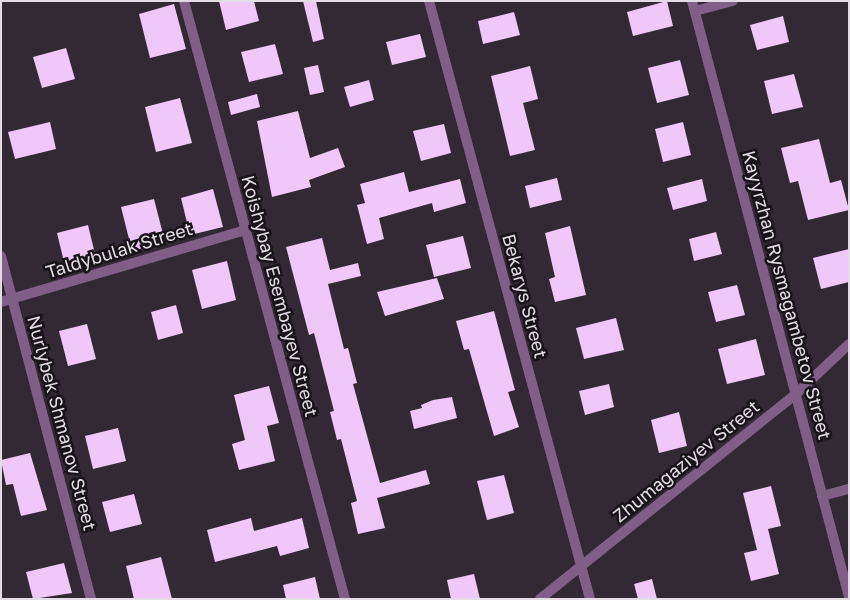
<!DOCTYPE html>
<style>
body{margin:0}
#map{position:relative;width:850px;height:600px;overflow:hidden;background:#332935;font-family:"Golos Text",sans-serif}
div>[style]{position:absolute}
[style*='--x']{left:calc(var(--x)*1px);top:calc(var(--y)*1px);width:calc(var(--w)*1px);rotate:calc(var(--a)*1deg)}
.building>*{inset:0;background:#efc7f8}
.street>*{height:10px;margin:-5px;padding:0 5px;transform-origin:5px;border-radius:5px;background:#7f5f86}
span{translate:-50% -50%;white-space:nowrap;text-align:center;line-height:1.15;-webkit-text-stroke:5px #181319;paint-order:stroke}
.street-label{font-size:18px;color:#e3dce4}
.frame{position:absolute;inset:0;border:2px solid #e3dce4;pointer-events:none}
</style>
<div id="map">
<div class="building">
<i style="clip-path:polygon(219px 1px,254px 1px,259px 21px,226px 30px)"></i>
<i style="clip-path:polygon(303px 1px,316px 1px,324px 39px,313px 42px)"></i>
<i style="clip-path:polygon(667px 1px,673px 26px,633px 36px,627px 12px)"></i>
<i style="clip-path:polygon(174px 4px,186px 49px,150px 58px,139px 14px)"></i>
<i style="clip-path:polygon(514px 12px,520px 35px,483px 44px,478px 21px)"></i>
<i style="clip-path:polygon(783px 16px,789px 42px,757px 50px,750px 25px)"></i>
<i style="clip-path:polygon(420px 34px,426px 57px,392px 65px,386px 42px)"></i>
<i style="clip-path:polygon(275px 44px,283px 74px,249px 82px,241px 52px)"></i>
<i style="clip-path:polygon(66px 48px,75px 79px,42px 88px,33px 57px)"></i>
<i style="clip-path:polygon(680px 60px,689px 95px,657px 103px,648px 68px)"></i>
<i style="clip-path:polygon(318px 65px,324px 92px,310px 95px,304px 68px)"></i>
<i style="clip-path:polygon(530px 66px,538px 99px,523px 103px,535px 150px,510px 156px,491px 76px)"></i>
<i style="clip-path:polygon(794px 74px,803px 107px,772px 114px,764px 81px)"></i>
<i style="clip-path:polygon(369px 80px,374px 100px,350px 107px,344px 87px)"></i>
<i style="clip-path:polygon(257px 94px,260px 107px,231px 115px,228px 102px)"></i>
<i style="clip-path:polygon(180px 98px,192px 143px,156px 152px,145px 107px)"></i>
<i style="clip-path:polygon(298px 111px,310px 158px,338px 148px,345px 167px,309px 180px,311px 187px,272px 197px,257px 121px)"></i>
<i style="clip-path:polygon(50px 122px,56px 149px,15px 159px,8px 132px)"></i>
<i style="clip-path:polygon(683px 122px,691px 155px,663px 162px,655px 129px)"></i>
<i style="clip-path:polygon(444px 124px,451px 153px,421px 161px,413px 131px)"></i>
<i style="clip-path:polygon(819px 139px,830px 183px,841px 180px,849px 210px,808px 220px,798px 181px,790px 183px,781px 148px)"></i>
<i style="clip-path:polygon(404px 172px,409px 192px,460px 179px,466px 203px,434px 212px,432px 203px,379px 218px,384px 239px,367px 244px,357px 205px,365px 203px,360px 184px)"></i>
<i style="clip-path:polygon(557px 178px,562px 200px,530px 208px,525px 186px)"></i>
<i style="clip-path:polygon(702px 179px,707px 201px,673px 210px,667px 188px)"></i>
<i style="clip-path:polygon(213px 189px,223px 227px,190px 235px,181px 198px)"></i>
<i style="clip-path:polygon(154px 199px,165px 242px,132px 251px,121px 207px)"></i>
<i style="clip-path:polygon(88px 225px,95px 254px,64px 262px,57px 233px)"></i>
<i style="clip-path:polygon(570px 226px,586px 295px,555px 302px,549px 279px,555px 277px,545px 233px)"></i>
<i style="clip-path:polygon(716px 232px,722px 254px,694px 261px,689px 239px)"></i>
<i style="clip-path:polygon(463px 236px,471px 268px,434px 277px,426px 245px)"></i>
<i style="clip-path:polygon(322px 238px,330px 270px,358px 263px,361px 276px,328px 284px,344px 349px,348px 348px,357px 383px,353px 384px,380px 483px,426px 470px,430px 484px,377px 498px,385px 528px,358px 534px,351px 503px,357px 501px,341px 439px,337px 440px,330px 412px,334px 411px,314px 333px,309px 335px,286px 247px)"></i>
<i style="clip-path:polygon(849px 249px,849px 282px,821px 289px,813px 258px)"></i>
<i style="clip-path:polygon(227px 261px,236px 300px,202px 309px,192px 270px)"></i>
<i style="clip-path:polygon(437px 278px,444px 299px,385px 316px,377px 292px)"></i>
<i style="clip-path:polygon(737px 285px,745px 315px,716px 322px,708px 292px)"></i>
<i style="clip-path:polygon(176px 305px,183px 333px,158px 340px,151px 312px)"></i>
<i style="clip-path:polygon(494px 311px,515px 390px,508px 392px,519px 427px,494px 436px,469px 349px,464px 350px,456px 321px)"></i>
<i style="clip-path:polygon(616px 318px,624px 350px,584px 359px,576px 328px)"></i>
<i style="clip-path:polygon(87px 324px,96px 359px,68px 366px,59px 331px)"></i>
<i style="clip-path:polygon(756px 339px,765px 375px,727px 384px,718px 349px)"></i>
<i style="clip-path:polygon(609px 384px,614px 407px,585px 415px,579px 391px)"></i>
<i style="clip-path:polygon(269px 386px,279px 423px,267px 426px,275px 461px,239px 470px,232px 444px,245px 440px,234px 395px)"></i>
<i style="clip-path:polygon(452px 397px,457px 418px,414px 429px,410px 411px,422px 408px,421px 405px,433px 400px)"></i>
<i style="clip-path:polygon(679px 412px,687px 446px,659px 453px,651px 420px)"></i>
<i style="clip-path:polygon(118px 428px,126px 461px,93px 469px,85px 436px)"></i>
<i style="clip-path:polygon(30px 453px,47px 510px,21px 516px,13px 484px,6px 485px,1px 460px)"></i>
<i style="clip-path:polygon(504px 475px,514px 513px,487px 520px,477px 481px)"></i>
<i style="clip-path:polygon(771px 486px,781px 526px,768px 529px,779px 574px,751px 581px,744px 553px,757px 550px,743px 493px)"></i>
<i style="clip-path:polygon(134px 494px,142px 524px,110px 532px,102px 502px)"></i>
<i style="clip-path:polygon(251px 518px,254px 531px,302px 518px,309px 548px,280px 556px,277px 546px,215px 562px,207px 530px)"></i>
<i style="clip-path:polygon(161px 557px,172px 599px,134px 599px,126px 566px)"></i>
<i style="clip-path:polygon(64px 563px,72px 593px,33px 599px,26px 572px)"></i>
<i style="clip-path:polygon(474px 574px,480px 599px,451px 599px,447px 580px)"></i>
<i style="clip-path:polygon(315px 577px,320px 599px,286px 599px,283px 585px)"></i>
<i style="clip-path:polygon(652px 579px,657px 599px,638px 599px,634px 584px)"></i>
</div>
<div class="street">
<i style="--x:184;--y:1;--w:619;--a:74.93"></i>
<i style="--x:429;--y:1;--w:619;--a:74.93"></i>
<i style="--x:692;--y:1;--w:616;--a:75.24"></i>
<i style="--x:695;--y:11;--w:39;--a:-15"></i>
<i style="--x:1;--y:256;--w:355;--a:75.3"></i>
<i style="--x:1;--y:302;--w:255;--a:-16.4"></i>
<i style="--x:822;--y:496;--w:28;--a:-15"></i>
<i style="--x:540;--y:599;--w:329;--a:-38.7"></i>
<i style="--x:797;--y:393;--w:71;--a:-43.3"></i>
</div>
<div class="street-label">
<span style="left:119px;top:250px;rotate:-17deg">Taldybulak Street</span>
<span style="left:787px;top:295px;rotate:75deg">Kayyrzhan Rysmagambetov Street</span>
<span style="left:280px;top:296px;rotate:75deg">Koishybay Esembayev Street</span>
<span style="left:525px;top:296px;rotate:75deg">Bekarys Street</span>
<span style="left:62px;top:423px;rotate:75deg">Nurlybek Shmanov Street</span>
<span style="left:686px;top:461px;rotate:-39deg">Zhumagaziyev Street</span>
</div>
<div class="frame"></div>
</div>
